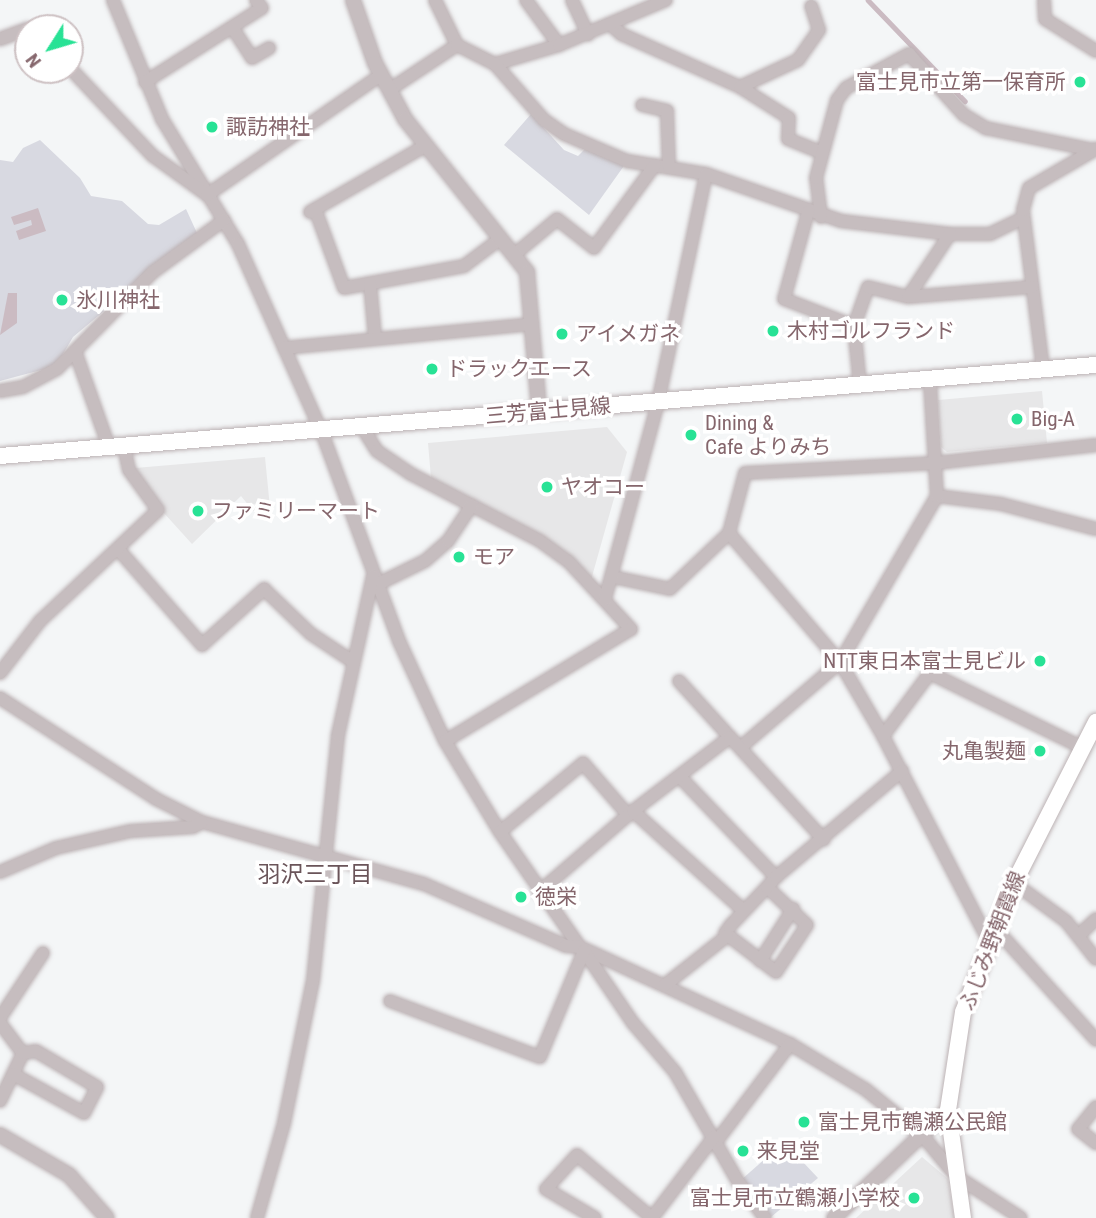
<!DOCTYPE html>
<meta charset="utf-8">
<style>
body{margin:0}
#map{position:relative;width:1096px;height:1218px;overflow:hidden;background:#f4f6f7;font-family:"Roboto Condensed","Noto Sans JP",sans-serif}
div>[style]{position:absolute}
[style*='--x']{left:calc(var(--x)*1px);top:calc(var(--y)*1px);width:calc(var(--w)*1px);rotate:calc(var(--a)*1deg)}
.built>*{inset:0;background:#e7e7e8}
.green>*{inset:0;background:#d8d9e1}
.water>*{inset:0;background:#cbbbc2}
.stream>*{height:4.5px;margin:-2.25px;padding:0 2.25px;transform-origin:2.25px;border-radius:2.25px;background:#cbbbc2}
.roads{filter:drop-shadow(0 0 2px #bcb2b4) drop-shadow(0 0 2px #bcb2b4)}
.minor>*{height:12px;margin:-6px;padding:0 6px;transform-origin:6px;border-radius:6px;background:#c6bdbf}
.tertiary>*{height:14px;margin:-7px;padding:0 7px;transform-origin:7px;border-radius:7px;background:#c6bdbf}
.secondary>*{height:16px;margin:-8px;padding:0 8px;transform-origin:8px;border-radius:8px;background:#fff}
.dots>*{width:19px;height:19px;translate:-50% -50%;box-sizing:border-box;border:4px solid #fff;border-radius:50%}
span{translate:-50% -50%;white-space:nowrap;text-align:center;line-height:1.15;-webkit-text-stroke:7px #fff;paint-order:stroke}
.poi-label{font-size:21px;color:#85666c}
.right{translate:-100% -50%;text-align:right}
.left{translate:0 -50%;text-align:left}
.street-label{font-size:21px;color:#85666c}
.neighbourhood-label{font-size:23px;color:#6a5459}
.north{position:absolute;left:14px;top:14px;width:70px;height:70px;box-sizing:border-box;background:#fff;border:2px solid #cec2c4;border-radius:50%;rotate:233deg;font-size:19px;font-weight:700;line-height:28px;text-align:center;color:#85666c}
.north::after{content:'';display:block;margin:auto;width:24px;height:32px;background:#28e295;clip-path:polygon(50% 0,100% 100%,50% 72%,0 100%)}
</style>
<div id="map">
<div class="built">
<i style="clip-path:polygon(1042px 391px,1047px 443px,947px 452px,941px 447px,938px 400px)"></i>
<i style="clip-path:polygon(607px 427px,627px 452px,591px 580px,431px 478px,428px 443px)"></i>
<i style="clip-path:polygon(265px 457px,270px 508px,259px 518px,241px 496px,192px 544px,163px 512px,135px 468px)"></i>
<i style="clip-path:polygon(922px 1157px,948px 1179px,954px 1218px,856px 1218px)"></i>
</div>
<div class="green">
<i style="clip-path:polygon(531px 114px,564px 150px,578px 156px,586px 148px,626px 163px,589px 215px,504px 145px)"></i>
<i style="clip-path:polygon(40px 140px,80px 178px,91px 196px,122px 201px,148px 224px,159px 225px,186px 209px,197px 233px,73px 337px,56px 366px,0 381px,0 160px,13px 162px,23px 148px)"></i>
<i style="clip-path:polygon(784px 1142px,818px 1178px,771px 1217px,741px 1180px)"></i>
</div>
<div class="water">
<i style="clip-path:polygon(38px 208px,46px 231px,19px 240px,16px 231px,32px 225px,31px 220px,14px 225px,11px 217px)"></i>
<i style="clip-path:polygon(8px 293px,17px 293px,17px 323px,0 335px)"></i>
</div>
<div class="stream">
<i style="--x:868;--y:0;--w:140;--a:46.2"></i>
</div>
<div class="roads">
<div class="minor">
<i style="--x:113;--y:0;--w:129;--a:67.6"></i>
<i style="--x:162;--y:119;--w:146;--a:58.7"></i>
<i style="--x:238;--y:244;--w:204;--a:66"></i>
<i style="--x:321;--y:430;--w:225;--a:69.7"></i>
<i style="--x:399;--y:641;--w:110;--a:65.3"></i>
<i style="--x:445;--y:741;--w:106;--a:58.9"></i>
<i style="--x:500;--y:832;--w:140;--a:55.2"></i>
<i style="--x:580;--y:947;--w:231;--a:24.8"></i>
<i style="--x:790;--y:1044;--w:87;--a:31"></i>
<i style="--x:865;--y:1089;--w:75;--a:39"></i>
<i style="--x:923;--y:1136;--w:52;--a:50.5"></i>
<i style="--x:956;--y:1176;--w:77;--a:32.9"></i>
<i style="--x:435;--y:0;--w:50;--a:63.9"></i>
<i style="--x:526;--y:0;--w:56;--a:53.7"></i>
<i style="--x:572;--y:0;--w:38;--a:65"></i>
<i style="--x:1044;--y:0;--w:19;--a:87"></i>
<i style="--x:1045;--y:19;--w:60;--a:32.1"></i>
<i style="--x:610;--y:24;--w:15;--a:42"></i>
<i style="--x:621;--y:34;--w:130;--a:24"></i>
<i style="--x:740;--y:87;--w:58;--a:32.3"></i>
<i style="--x:789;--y:118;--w:21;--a:93"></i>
<i style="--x:788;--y:139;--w:35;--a:22"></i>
<i style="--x:232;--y:27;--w:37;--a:57"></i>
<i style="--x:252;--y:58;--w:20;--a:-30"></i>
<i style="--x:0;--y:39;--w:30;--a:-20"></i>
<i style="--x:495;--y:64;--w:67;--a:-16.5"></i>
<i style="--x:559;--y:45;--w:116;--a:-22.8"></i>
<i style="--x:70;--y:68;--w:121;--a:46.7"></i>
<i style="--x:153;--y:156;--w:67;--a:35.8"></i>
<i style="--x:145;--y:82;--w:138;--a:-32.3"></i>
<i style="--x:262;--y:8;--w:10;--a:-127"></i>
<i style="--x:740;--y:87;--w:64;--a:-25"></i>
<i style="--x:798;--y:60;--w:37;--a:-55"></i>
<i style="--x:819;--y:30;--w:25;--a:-108"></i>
<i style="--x:389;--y:90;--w:82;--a:-33.5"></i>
<i style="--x:457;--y:45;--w:42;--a:26.6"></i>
<i style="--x:495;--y:64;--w:74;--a:48.8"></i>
<i style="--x:544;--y:120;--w:24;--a:35"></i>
<i style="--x:564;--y:134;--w:69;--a:23.2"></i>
<i style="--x:627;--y:161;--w:80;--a:9.3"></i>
<i style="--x:706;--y:174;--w:143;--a:19.2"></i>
<i style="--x:841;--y:221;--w:110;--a:6.8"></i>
<i style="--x:950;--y:234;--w:40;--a:0"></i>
<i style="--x:990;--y:234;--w:37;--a:-26"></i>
<i style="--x:642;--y:105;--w:26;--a:13"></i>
<i style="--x:667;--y:111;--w:56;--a:88"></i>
<i style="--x:207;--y:195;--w:211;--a:-34.6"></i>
<i style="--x:315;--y:209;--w:84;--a:69.8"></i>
<i style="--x:344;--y:288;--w:122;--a:-10.4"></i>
<i style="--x:464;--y:266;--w:45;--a:-36.9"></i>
<i style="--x:310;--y:212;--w:133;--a:-29.9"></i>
<i style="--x:808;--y:212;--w:90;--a:105.4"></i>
<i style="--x:784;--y:299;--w:75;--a:21.1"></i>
<i style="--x:821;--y:217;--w:39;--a:-97"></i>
<i style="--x:816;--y:178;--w:81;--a:-74.9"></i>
<i style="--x:837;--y:100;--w:15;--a:-53"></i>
<i style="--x:846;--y:88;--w:72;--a:-28.4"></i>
<i style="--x:909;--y:54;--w:82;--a:48"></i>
<i style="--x:964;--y:115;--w:26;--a:31"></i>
<i style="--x:986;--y:128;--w:109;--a:11.6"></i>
<i style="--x:514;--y:255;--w:56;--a:-39.9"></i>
<i style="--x:557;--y:219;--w:47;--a:38.1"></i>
<i style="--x:594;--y:248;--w:103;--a:-53.7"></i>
<i style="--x:370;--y:283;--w:55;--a:84.8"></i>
<i style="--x:908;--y:297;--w:76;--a:-56.3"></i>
<i style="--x:284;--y:348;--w:249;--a:-5.5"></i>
<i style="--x:75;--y:351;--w:102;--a:70.5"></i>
<i style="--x:1043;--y:369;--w:160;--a:-97.2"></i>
<i style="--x:1023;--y:210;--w:23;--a:-75"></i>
<i style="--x:1029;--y:188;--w:78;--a:-30.2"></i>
<i style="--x:860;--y:385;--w:59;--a:-95.8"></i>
<i style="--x:854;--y:326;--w:41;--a:-70.3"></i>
<i style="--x:868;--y:287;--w:41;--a:14"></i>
<i style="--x:908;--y:297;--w:124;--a:-4.6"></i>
<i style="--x:0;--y:391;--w:23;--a:-10"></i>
<i style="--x:23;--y:387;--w:38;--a:-28"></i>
<i style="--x:57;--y:369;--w:136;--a:-45.3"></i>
<i style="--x:153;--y:272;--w:88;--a:-36.2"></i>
<i style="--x:362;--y:427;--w:28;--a:58"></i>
<i style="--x:377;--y:451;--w:41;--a:34.1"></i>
<i style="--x:411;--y:474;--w:145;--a:27.4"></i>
<i style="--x:540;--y:541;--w:34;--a:36"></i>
<i style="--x:568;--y:561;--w:93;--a:47.2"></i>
<i style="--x:631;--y:629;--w:217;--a:148.9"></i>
<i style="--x:937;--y:496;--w:64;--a:7.1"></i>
<i style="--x:1001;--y:504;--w:98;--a:14.7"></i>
<i style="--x:729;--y:533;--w:170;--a:49.3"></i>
<i style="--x:840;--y:662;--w:86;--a:59.8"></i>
<i style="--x:883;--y:736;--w:229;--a:62.7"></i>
<i style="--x:118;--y:549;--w:128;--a:48.8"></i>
<i style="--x:202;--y:645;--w:84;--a:-42.1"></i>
<i style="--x:264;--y:589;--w:65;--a:43.8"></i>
<i style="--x:311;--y:634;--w:49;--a:33.4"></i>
<i style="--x:613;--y:577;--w:58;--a:11.9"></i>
<i style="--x:670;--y:589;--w:81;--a:-43.5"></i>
<i style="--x:729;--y:533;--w:62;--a:-75.1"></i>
<i style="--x:745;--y:473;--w:191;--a:-3"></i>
<i style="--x:936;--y:463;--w:161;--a:-6.4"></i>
<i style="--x:378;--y:584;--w:52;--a:-26.1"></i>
<i style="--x:425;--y:561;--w:30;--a:-41"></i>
<i style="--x:448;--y:541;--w:43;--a:-56.3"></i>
<i style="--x:605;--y:599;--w:204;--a:-74.9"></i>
<i style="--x:658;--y:402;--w:233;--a:-78.1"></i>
<i style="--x:0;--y:673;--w:66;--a:-52.4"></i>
<i style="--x:40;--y:621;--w:162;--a:-43.2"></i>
<i style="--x:158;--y:510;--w:49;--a:-125.9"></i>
<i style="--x:129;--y:470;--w:25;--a:-102"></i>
<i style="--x:679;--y:681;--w:76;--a:47.7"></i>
<i style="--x:0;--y:698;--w:186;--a:32.9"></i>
<i style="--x:156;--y:799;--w:51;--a:26.6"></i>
<i style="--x:202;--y:822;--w:230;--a:15.6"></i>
<i style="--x:424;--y:884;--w:155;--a:23.6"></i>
<i style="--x:566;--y:946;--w:14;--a:4"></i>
<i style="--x:883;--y:736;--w:79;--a:-53.3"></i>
<i style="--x:930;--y:673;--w:168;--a:26.1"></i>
<i style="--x:741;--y:747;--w:130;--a:-40.6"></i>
<i style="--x:840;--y:662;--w:192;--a:-59.7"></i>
<i style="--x:937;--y:496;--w:115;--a:-93.5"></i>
<i style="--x:680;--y:777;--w:139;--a:46.2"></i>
<i style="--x:633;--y:811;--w:149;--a:42"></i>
<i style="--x:500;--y:832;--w:108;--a:-39.7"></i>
<i style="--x:583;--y:763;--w:69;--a:49.1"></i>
<i style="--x:0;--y:872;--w:61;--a:-23.2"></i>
<i style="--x:56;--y:848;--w:77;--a:-12.8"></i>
<i style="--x:131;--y:831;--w:62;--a:-3.7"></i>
<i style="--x:193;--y:827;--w:10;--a:-29"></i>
<i style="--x:1014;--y:883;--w:64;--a:36.2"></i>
<i style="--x:1066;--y:921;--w:48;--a:51.7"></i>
<i style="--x:767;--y:887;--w:55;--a:43.5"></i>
<i style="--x:807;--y:925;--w:56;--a:123.4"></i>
<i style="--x:776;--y:972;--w:64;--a:-142.6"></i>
<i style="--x:725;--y:933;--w:9;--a:-54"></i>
<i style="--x:730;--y:926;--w:54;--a:-46.5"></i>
<i style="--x:767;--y:887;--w:13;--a:-48"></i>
<i style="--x:776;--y:877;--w:165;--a:-40.1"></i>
<i style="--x:539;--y:892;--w:124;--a:-40.8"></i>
<i style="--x:633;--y:811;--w:122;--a:-37.3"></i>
<i style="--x:730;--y:737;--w:139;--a:47.6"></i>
<i style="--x:994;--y:927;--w:152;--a:47.9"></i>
<i style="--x:1078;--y:936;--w:25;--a:-43"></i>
<i style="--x:584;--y:951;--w:87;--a:55.8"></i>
<i style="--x:633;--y:1023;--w:65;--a:49.4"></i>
<i style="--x:675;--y:1072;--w:125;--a:60.1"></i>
<i style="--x:737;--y:1180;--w:47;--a:53.6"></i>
<i style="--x:760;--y:961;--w:62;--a:-57.6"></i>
<i style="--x:665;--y:985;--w:79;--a:-38.3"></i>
<i style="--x:390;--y:1001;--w:160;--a:20.5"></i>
<i style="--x:540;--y:1057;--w:115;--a:-67.5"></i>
<i style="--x:0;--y:1018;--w:78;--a:-56.5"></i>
<i style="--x:0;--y:1023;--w:38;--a:53"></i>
<i style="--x:23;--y:1053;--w:53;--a:115.6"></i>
<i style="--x:13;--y:1074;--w:81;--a:28.8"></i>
<i style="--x:84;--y:1113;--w:29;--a:-63"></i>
<i style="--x:97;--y:1087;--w:71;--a:-149.5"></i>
<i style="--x:36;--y:1051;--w:13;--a:171"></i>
<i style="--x:1096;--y:1107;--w:28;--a:129"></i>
<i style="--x:1078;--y:1129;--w:23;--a:38"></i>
<i style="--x:716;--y:1142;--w:123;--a:-52.9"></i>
<i style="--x:257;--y:1218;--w:99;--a:-74.1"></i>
<i style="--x:284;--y:1123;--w:145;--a:-78.5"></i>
<i style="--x:313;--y:981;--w:247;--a:-84.2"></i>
<i style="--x:338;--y:735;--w:163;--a:-77.6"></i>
<i style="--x:595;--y:1218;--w:57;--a:-149.4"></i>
<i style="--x:546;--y:1189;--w:46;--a:-47.6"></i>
<i style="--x:577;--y:1155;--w:98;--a:40"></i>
<i style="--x:652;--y:1218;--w:102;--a:-52.6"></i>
</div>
<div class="tertiary">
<i style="--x:353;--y:0;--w:67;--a:70.8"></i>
<i style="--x:375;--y:63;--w:64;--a:61.8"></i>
<i style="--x:405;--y:119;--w:196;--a:51.4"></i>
<i style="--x:527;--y:272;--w:139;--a:85"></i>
<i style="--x:0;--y:1135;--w:80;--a:30.1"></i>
<i style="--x:69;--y:1175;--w:57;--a:48.5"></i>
<i style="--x:834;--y:1218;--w:157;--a:-43.5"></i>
</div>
<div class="secondary">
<i style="--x:0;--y:456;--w:1100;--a:-4.75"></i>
<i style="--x:963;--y:1218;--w:109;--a:-97.9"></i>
<i style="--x:948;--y:1110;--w:99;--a:-81.3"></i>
<i style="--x:963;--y:1012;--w:139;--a:-68.4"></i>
<i style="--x:1014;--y:883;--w:181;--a:-63"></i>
</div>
</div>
<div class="dots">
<i style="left:1080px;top:82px;background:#28e295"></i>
<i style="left:212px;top:127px;background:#28e295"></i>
<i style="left:62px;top:300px;background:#28e295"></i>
<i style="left:773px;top:331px;background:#28e295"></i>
<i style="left:562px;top:334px;background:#28e295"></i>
<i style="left:432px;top:369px;background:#28e295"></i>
<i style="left:1017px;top:419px;background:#28e295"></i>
<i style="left:691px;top:435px;background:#28e295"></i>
<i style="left:547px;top:487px;background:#28e295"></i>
<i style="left:198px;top:511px;background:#28e295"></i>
<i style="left:459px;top:557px;background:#28e295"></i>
<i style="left:1040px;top:661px;background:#28e295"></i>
<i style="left:1040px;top:751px;background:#28e295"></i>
<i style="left:521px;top:897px;background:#28e295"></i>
<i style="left:804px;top:1122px;background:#28e295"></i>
<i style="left:743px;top:1151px;background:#28e295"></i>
<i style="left:914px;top:1198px;background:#28e295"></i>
</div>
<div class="poi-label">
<span class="right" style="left:1066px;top:82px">富士見市立第一保育所</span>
<span class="left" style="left:226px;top:127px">諏訪神社</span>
<span class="left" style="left:76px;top:300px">氷川神社</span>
<span class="left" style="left:787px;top:331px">木村ゴルフランド</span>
<span class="left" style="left:576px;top:334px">アイメガネ</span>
<span class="left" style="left:446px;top:369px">ドラックエース</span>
<span class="left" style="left:1031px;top:419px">Big-A</span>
<span class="left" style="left:705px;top:435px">Dining &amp;<br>Cafe よりみち</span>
<span class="left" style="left:561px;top:487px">ヤオコー</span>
<span class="left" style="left:212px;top:511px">ファミリーマート</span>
<span class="left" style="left:473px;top:557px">モア</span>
<span class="right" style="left:1026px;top:661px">NTT東日本富士見ビル</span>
<span class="right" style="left:1026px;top:751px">丸亀製麺</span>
<span class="left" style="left:535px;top:897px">徳栄</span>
<span class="left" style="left:818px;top:1122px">富士見市鶴瀬公民館</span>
<span class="left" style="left:757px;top:1151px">来見堂</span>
<span class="right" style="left:900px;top:1198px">富士見市立鶴瀬小学校</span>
</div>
<div class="street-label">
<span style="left:548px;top:411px;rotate:-5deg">三芳富士見線</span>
<span style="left:992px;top:941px;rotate:-69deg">ふじみ野朝霞線</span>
</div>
<div class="neighbourhood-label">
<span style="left:315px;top:875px">羽沢三丁目</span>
</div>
<div class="north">N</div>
</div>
